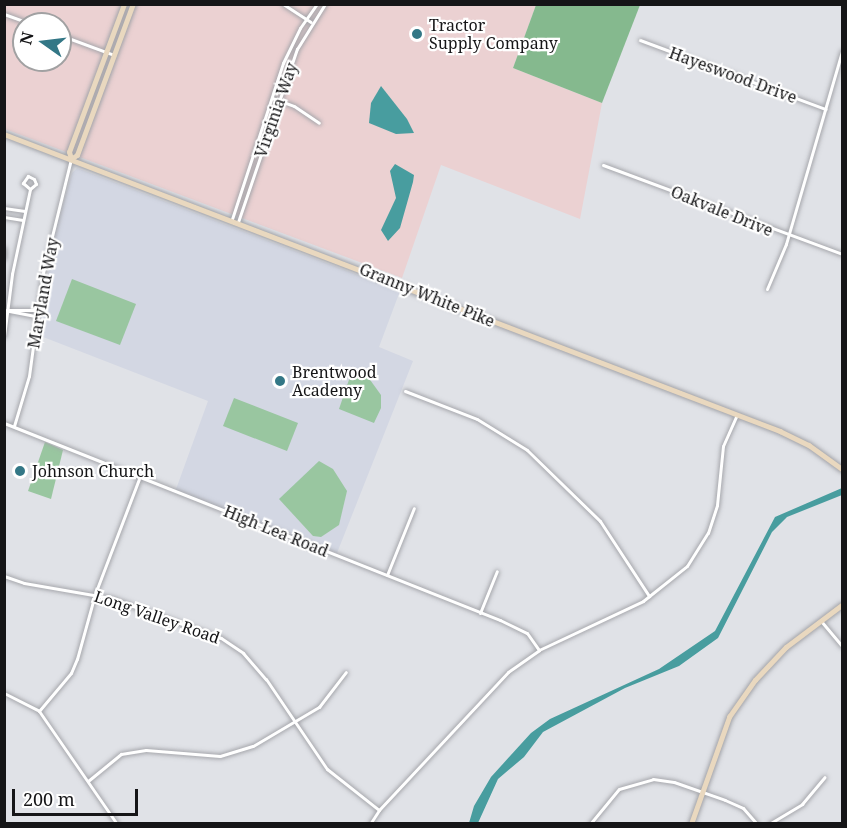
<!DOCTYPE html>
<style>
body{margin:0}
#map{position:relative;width:847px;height:828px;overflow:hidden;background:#e0e2e7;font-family:"Noto Serif",serif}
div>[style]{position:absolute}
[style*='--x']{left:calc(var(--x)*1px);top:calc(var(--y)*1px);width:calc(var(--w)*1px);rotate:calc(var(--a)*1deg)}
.commercial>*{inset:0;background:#ebd1d2}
.built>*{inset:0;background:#d3d7e3}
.green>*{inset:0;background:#99c6a0}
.forest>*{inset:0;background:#85b98e}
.water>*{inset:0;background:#489d9f}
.roads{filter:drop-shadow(0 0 2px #a3a4a9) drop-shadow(0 0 2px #a3a4a9)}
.street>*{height:3px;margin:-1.5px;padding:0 1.5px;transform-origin:1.5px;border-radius:1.5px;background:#fff}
.secondary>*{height:4.5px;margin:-2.25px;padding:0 2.25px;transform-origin:2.25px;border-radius:2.25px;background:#e9d8bf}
.dots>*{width:16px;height:16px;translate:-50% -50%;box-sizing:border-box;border:3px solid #fff;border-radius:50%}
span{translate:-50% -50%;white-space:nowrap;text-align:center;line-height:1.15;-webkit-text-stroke:4.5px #fff;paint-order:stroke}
.poi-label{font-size:16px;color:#151517}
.left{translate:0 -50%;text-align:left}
.street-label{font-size:16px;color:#151517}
.frame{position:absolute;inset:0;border:6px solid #151517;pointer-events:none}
.north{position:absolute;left:12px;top:12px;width:60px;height:60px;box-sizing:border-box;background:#fff;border:2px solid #a1a1a2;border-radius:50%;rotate:284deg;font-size:16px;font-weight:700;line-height:24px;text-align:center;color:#151517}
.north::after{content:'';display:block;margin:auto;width:21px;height:27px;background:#337786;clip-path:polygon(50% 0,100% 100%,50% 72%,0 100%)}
.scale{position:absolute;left:12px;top:789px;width:126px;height:27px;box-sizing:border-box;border:3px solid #151517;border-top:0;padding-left:8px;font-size:18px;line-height:21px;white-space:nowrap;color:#151517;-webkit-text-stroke:4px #fff;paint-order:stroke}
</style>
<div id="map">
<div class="commercial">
<i style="clip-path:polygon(evenodd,4px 5px,536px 5px,513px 68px,602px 103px,580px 219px,441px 165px,402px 278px,5px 129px,4px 5px,24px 24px,60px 24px,60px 60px,24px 60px,24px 24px)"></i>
</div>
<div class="built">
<i style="clip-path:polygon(77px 168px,400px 291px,379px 347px,413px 361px,337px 553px,175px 492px,208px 401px,38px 335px,55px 232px,72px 173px)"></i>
</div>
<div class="green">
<i style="clip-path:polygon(72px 279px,136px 304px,120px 345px,56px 321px)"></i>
<i style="clip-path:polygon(352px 371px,368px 377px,381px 395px,381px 408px,374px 423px,339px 409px)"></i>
<i style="clip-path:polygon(234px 398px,298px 423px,287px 451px,223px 426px)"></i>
<i style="clip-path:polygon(45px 442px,63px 450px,51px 499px,28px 491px)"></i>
<i style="clip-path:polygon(319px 461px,333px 469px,347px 491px,339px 525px,321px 537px,313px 536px,279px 499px)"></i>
</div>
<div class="forest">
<i style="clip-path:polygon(536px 5px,640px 5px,602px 103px,513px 68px)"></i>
</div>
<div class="water">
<i style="clip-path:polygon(381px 86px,407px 119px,414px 133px,396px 134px,369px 123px,371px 103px)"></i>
<i style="clip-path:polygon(395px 164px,414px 175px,413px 182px,400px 228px,388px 241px,381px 230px,396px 198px,390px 171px)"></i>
<i style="clip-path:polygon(842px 488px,842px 495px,787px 517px,772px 532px,718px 638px,679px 666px,625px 688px,543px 732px,524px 757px,498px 779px,478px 823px,469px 823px,474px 806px,491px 777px,531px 733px,550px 719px,659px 669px,715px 631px,775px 517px)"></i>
</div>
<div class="roads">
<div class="street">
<i style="--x:283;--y:4;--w:33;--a:33"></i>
<i style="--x:4;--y:14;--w:29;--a:20"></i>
<i style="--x:60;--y:35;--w:58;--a:20.3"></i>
<i style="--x:640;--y:40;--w:198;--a:20.4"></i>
<i style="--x:272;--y:98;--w:23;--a:20"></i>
<i style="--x:294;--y:106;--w:30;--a:34"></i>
<i style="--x:603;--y:165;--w:255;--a:20.4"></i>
<i style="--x:4;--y:208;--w:21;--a:8"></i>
<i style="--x:4;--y:217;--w:19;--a:9"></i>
<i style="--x:232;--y:219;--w:164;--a:-71.9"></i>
<i style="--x:283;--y:63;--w:39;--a:-64"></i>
<i style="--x:300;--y:28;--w:29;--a:-55"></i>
<i style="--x:238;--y:222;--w:183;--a:-71.2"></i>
<i style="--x:297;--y:49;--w:53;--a:-58.1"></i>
<i style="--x:4;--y:248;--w:10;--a:90"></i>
<i style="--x:767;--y:289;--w:49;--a:-67.1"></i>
<i style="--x:786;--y:244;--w:201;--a:-73.8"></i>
<i style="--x:4;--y:310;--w:33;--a:11"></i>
<i style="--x:7;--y:310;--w:30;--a:0"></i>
<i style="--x:4;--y:336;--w:63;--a:-82.6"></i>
<i style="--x:12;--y:274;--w:87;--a:-78"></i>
<i style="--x:30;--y:189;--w:8;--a:-40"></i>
<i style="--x:36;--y:184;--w:5;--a:-112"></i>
<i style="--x:34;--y:179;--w:7;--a:-153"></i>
<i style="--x:28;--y:176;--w:9;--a:126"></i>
<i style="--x:23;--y:183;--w:9;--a:41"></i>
<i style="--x:405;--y:391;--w:77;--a:21.3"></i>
<i style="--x:477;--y:419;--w:59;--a:31.8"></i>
<i style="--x:527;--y:450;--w:102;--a:44.2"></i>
<i style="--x:600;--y:521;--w:90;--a:56.8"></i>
<i style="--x:4;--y:423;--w:534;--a:21.66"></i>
<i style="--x:500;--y:620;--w:30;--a:26"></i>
<i style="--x:527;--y:633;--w:21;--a:55"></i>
<i style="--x:14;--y:426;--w:52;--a:-73.3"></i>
<i style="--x:29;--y:376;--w:104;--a:-82.3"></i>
<i style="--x:43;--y:273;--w:117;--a:-76.2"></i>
<i style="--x:387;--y:575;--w:72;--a:-68.1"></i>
<i style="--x:4;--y:576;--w:21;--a:19"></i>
<i style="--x:24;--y:583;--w:88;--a:9.8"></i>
<i style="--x:111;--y:598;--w:117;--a:20"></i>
<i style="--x:221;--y:638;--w:27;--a:34"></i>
<i style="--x:243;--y:653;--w:35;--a:49"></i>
<i style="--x:266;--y:679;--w:109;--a:55.9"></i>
<i style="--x:327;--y:769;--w:66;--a:38.3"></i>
<i style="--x:480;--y:613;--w:45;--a:-68"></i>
<i style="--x:821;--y:621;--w:33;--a:50"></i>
<i style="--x:4;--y:693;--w:39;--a:27"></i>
<i style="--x:39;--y:711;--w:137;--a:55.4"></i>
<i style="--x:39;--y:711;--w:50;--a:-49.9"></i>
<i style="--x:71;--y:673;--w:15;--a:-67"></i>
<i style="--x:77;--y:659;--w:67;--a:-74.5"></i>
<i style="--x:95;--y:594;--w:123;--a:-69.1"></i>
<i style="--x:88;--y:781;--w:43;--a:-39.3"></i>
<i style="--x:121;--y:754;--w:25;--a:-9"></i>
<i style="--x:146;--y:750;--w:74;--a:4.6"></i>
<i style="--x:220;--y:756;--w:34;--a:-17"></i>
<i style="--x:253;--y:746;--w:77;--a:-30.6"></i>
<i style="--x:319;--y:707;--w:44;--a:-52.4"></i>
<i style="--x:370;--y:824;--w:17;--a:-57"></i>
<i style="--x:379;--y:810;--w:189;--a:-46.9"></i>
<i style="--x:508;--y:672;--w:38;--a:-35"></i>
<i style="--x:539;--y:650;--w:115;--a:-25.2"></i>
<i style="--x:643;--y:601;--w:56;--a:-38.5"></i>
<i style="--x:687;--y:566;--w:39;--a:-58"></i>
<i style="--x:708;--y:533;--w:29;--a:-72"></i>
<i style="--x:717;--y:505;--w:59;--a:-84.2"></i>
<i style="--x:723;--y:446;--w:34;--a:-66"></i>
<i style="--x:590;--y:824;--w:45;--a:-50.4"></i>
<i style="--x:619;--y:789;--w:35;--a:-16"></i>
<i style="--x:653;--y:779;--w:21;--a:8"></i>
<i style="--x:674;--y:782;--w:54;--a:19.4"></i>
<i style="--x:725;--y:800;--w:20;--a:24"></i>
<i style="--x:743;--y:808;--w:21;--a:49"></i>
<i style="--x:769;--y:824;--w:39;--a:-31"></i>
<i style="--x:802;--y:804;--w:35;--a:-50"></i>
</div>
<div class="secondary">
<i style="--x:4;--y:134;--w:831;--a:20.94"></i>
<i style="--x:780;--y:431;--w:32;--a:26"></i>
<i style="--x:809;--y:445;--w:41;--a:36"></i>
<i style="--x:71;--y:159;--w:7;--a:-34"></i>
<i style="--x:77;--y:155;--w:161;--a:-69.7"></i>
<i style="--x:71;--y:159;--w:7;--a:-106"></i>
<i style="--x:69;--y:152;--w:158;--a:-69.6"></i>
<i style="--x:691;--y:824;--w:114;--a:-70.4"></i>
<i style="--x:729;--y:717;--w:45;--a:-54.9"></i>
<i style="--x:755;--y:680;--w:45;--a:-46.8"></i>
<i style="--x:786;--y:647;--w:70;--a:-36.9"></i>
</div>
</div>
<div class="dots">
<i style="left:417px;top:34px;background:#337786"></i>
<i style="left:280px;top:381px;background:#337786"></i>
<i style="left:20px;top:471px;background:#337786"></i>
</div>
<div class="poi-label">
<span class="left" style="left:429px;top:34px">Tractor<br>Supply Company</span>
<span class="left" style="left:292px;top:381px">Brentwood<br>Academy</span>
<span class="left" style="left:32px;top:471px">Johnson Church</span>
</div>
<div class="street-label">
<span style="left:733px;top:75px;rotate:20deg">Hayeswood Drive</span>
<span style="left:276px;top:110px;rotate:-71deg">Virginia Way</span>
<span style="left:722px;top:211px;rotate:22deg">Oakvale Drive</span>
<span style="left:43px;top:293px;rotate:-80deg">Maryland Way</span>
<span style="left:427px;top:295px;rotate:22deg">Granny White Pike</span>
<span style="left:276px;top:531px;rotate:22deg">High Lea Road</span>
<span style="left:157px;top:617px;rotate:19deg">Long Valley Road</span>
</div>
<div class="frame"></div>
<div class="north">N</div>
<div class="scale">200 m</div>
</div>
